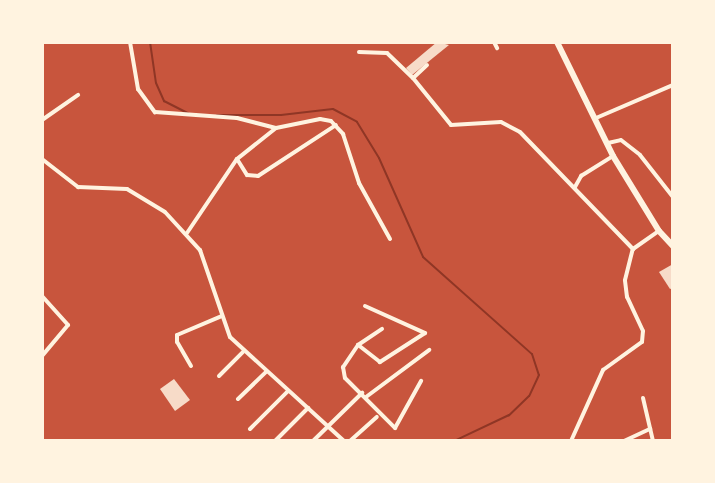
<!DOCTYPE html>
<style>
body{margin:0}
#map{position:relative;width:715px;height:483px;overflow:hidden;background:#c8553d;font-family:Karla,sans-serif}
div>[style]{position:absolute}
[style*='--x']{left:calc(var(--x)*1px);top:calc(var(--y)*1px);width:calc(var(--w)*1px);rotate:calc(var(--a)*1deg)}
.stream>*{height:2px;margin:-1px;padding:0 1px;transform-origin:1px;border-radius:1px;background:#8f3625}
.building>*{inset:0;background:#f7dbc8}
.minor>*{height:4px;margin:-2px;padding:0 2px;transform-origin:2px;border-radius:2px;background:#fff3e0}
.secondary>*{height:6px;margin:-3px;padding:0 3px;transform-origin:3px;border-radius:3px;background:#fff3e0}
span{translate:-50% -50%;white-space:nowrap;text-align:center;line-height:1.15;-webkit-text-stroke:5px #fff3e0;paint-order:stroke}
.frame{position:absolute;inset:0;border:44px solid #fff3e0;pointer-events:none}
</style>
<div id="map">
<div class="stream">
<i style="--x:150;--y:42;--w:41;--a:81.7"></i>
<i style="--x:156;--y:83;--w:20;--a:66"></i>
<i style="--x:164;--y:101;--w:27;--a:27"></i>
<i style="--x:217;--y:115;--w:64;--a:0"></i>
<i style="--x:281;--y:115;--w:52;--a:-6.6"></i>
<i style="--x:333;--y:109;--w:27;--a:28"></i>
<i style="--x:357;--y:122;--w:42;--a:58.6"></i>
<i style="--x:379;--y:158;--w:108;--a:66"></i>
<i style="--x:423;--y:257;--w:146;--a:41.7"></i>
<i style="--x:532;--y:354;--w:22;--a:72"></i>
<i style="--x:539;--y:375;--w:23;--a:115"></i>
<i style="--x:529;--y:396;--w:28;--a:136"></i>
<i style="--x:509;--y:415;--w:61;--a:154.7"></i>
</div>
<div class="building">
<i style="clip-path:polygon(437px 42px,449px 45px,412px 75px,406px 68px)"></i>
<i style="clip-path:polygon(673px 264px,673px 288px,670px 289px,659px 272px)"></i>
<i style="clip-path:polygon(174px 379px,190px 400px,175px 411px,160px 389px)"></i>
</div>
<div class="minor">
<i style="--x:130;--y:42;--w:48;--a:80.3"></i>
<i style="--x:138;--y:89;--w:29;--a:54"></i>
<i style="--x:155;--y:112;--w:82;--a:4.2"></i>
<i style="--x:237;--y:118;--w:40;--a:14.4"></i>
<i style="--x:276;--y:128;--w:45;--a:-11.6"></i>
<i style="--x:320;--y:119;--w:11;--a:10"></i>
<i style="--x:331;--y:121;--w:18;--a:47"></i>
<i style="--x:343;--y:134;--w:52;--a:71.9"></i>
<i style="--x:359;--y:183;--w:64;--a:61"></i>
<i style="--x:494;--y:42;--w:7;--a:63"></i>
<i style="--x:359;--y:52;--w:28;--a:2"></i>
<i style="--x:387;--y:53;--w:36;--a:44"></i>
<i style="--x:427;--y:65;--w:19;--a:137"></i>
<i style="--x:413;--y:78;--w:60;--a:51"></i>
<i style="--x:451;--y:125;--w:50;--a:-3.4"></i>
<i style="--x:501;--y:122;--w:21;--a:28"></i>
<i style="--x:520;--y:132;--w:163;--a:46"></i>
<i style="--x:596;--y:118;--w:84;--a:-23.2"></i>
<i style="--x:42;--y:120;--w:44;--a:-34.8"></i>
<i style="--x:276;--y:128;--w:50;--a:141.5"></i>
<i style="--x:237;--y:159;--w:19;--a:58"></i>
<i style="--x:247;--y:175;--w:11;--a:5"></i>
<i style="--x:258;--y:176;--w:93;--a:-33.2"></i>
<i style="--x:608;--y:143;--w:13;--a:-13"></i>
<i style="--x:621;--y:140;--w:24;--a:38"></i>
<i style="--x:640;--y:155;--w:53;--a:51.8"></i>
<i style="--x:42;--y:159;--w:46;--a:37.9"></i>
<i style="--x:78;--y:187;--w:49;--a:2.3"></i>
<i style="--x:127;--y:189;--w:44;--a:31.2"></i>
<i style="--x:165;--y:212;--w:52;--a:47.4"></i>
<i style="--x:200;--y:250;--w:92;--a:71"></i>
<i style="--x:230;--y:337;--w:154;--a:42.4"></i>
<i style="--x:575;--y:187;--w:13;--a:-61"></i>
<i style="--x:581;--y:176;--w:38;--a:-32"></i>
<i style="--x:187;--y:233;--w:89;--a:-56"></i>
<i style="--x:42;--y:296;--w:39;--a:48"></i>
<i style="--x:68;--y:325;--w:40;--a:130"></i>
<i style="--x:365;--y:306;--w:66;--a:24.2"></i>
<i style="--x:425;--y:333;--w:54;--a:147.2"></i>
<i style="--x:380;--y:362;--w:28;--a:-142"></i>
<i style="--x:358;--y:345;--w:27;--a:124"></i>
<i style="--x:343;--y:367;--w:11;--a:80"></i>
<i style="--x:345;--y:378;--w:71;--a:45"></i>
<i style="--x:395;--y:428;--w:54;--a:-61"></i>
<i style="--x:358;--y:345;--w:29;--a:-34"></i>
<i style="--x:191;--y:366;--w:28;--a:-120"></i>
<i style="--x:177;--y:342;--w:7;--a:-90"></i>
<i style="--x:177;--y:335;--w:49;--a:-22.9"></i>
<i style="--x:219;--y:376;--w:34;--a:-45"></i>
<i style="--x:366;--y:397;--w:79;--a:-36.7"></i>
<i style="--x:643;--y:398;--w:44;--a:76.9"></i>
<i style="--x:238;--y:399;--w:39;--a:-44"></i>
<i style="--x:250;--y:429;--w:54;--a:-45"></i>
<i style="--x:275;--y:441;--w:47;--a:-45"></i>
<i style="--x:313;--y:441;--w:69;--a:-44.4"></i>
<i style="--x:350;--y:441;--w:36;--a:-42"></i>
<i style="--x:571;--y:441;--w:78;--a:-65.7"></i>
<i style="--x:603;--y:370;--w:48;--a:-35.7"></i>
<i style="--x:642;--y:342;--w:11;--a:-85"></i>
<i style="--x:643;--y:331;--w:38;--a:-115"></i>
<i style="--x:627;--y:297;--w:17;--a:-97"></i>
<i style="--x:625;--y:280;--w:32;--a:-76"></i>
<i style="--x:633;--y:249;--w:32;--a:-35"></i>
<i style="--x:624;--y:441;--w:29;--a:-25"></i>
</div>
<div class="secondary">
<i style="--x:557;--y:42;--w:127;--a:63.8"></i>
<i style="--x:613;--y:156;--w:88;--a:58.5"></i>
<i style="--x:659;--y:231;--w:21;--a:47"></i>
</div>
<div class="frame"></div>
</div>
